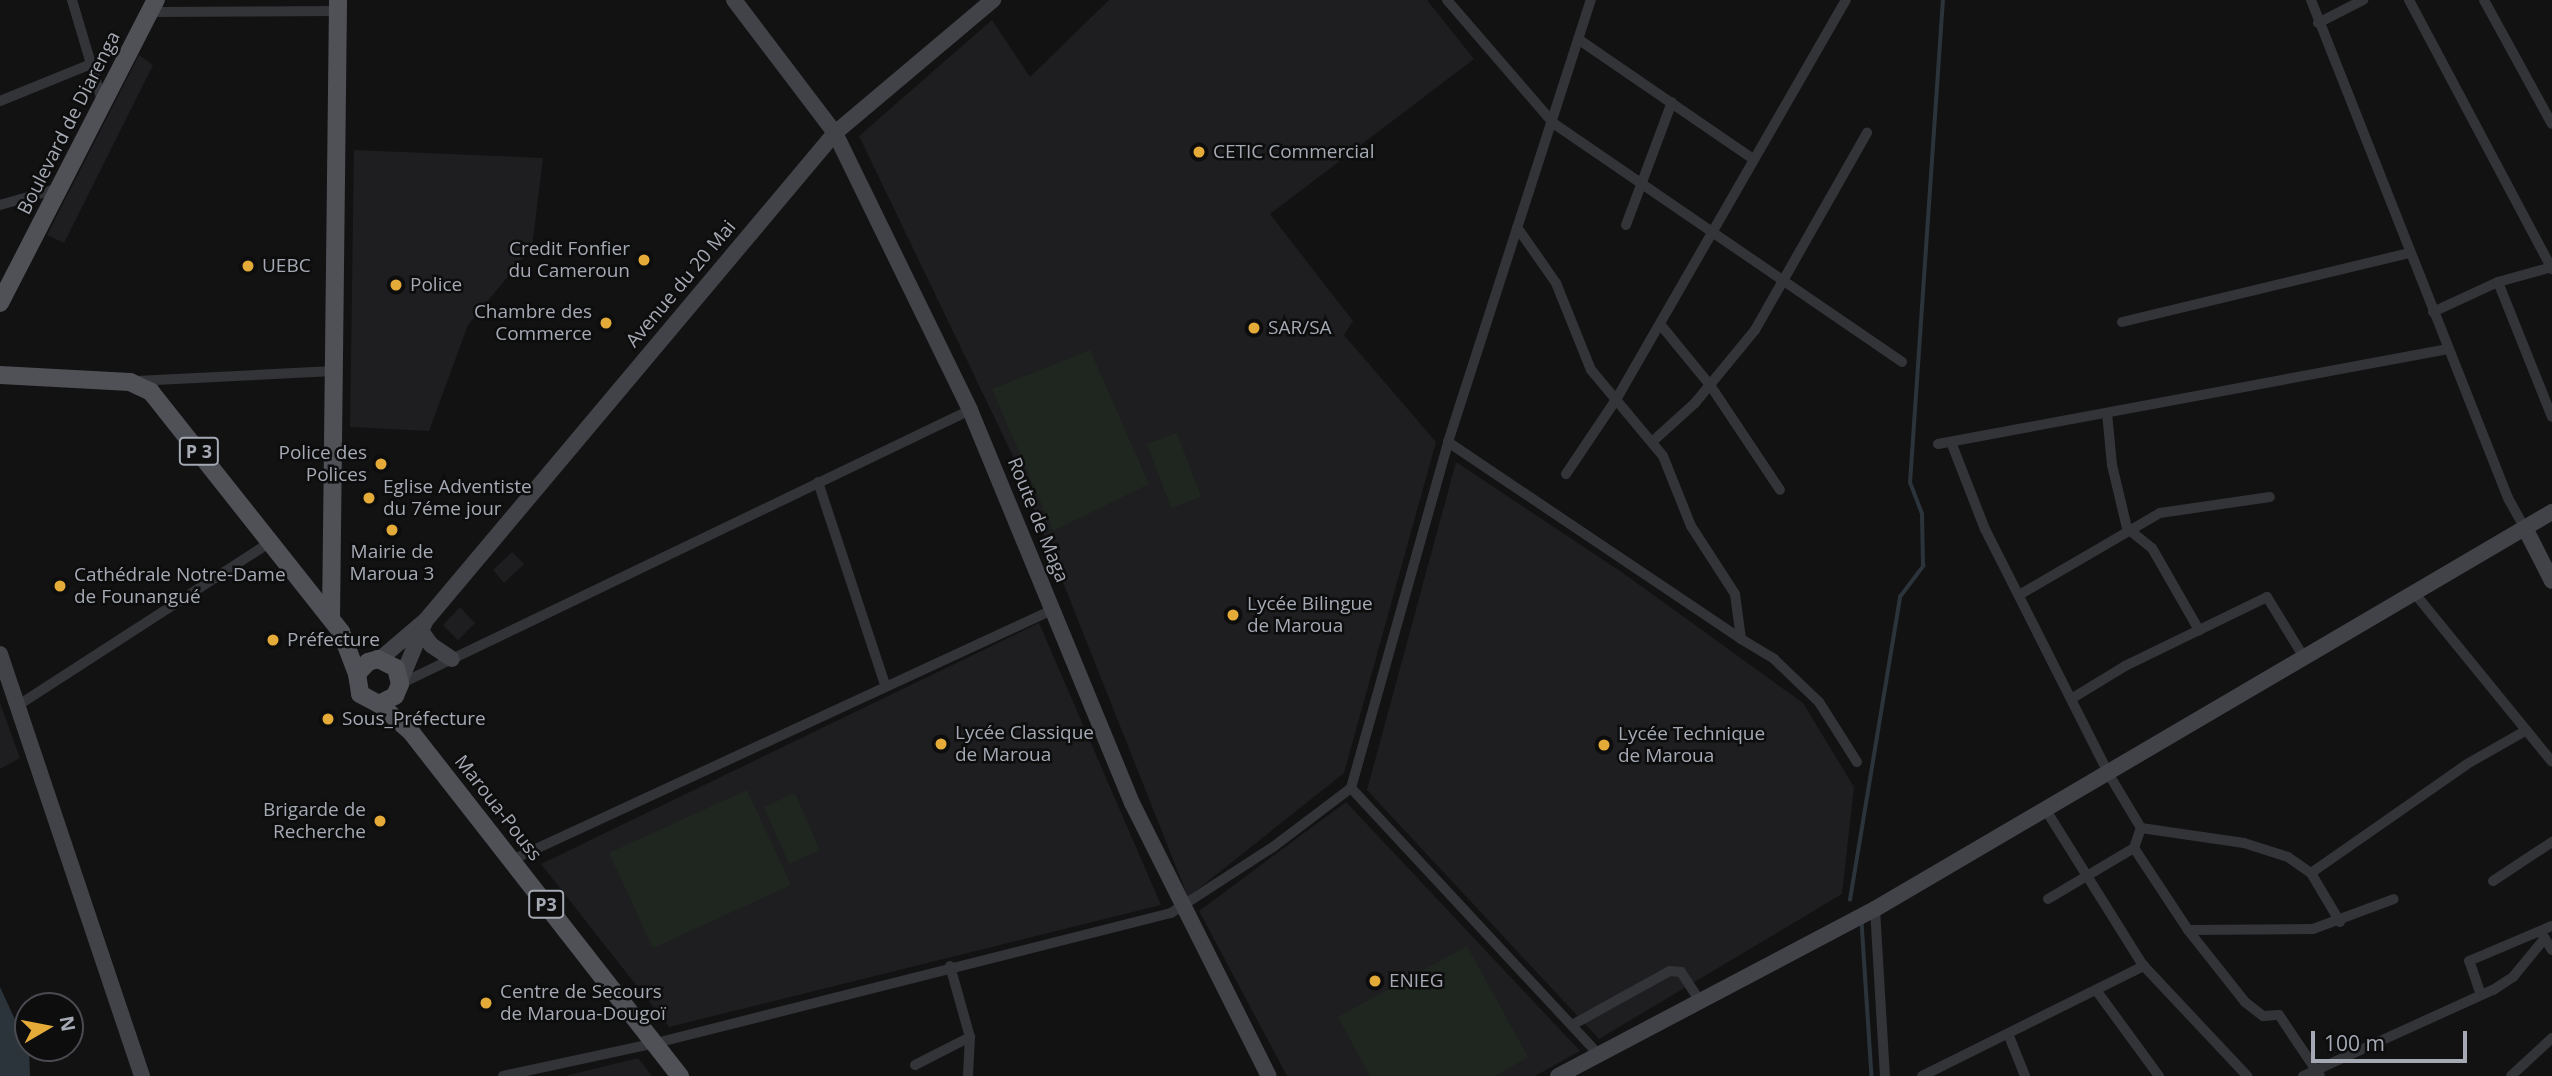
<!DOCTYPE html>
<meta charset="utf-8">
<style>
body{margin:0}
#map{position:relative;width:2552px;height:1076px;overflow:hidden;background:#121213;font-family:"Open Sans",sans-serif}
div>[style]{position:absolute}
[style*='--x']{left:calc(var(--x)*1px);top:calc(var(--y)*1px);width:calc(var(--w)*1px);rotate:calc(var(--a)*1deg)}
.built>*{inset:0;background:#1e1e20}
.green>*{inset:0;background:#1f261f}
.water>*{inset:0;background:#2c343b}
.stream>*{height:3.5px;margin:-1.75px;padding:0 1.75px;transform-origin:1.75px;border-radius:1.75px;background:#2c343b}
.street>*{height:10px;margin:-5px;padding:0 5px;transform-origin:5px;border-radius:5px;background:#333438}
.secondary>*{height:16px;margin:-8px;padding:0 8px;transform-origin:8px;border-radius:8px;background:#414348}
.primary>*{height:18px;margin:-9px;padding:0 9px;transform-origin:9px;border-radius:9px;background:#4f5157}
.dots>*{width:19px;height:19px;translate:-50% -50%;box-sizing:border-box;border:4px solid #0d0d0e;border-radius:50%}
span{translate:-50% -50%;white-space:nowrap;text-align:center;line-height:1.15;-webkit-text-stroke:5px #0d0d0e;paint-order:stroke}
.shield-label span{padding:2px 5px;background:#0d0d0e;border:2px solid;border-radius:5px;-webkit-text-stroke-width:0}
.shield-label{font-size:18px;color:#a4a9b3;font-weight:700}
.street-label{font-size:19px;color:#a4a9b3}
.poi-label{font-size:19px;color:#a4a9b3}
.left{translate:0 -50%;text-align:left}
.right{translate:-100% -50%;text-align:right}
.north{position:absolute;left:14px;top:992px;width:70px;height:70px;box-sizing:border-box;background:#0d0d0e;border:2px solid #494b50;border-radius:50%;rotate:80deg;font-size:19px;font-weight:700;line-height:28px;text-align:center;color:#a4a9b3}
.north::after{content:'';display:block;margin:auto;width:24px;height:32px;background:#e5ab38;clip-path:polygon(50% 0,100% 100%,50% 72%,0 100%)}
.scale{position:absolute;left:2311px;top:1031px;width:156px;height:32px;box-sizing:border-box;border:4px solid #a4a9b3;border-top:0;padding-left:9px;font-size:21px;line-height:24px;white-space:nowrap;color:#a4a9b3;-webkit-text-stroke:5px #0d0d0e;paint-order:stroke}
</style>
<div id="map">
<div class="built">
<i style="clip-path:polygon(1109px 0,1427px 0,1474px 59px,1270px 214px,1353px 321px,1344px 335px,1436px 442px,1344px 773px,1188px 897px,1012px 454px,859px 136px,992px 20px,1030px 77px)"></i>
<i style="clip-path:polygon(139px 55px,153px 65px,64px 243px,47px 235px)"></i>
<i style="clip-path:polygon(354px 150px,543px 158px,532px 247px,468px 325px,429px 431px,350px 427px)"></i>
<i style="clip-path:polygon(1456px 462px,1623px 573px,1803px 703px,1854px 787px,1842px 894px,1599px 1039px,1367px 790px)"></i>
<i style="clip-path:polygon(512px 552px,524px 564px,504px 583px,493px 570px)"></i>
<i style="clip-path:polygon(460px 607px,475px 623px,458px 640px,443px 625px)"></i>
<i style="clip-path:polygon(1039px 623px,1161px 905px,669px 1027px,541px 864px)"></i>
<i style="clip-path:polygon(0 703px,20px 758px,0 769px)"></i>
<i style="clip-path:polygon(1346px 802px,1580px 1051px,1535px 1076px,1287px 1076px,1199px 911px)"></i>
<i style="clip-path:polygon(638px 1058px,652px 1076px,565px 1076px)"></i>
</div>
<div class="green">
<i style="clip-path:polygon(1090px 350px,1149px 484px,1053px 531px,992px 389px)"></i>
<i style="clip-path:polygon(1177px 433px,1201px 497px,1171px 508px,1147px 444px)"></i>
<i style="clip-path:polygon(747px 790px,791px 885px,653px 948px,609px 853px)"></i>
<i style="clip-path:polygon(795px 793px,820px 850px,789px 864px,764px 807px)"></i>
<i style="clip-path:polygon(1467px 946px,1528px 1057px,1495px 1076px,1370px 1076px,1338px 1017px)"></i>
</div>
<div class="water">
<i style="clip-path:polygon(0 987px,29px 1050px,30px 1076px,0 1076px)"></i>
</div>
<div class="stream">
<i style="--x:1850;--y:900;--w:307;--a:-80.6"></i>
<i style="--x:1900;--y:597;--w:39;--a:-53"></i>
<i style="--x:1923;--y:566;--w:52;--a:-91.1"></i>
<i style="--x:1922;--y:514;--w:33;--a:-111"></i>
<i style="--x:1910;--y:483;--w:484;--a:-86.1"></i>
<i style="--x:1862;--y:922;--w:154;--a:86.3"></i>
</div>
<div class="street">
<i style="--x:72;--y:0;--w:109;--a:73.4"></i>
<i style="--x:1447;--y:0;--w:162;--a:49.2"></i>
<i style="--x:1553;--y:123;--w:423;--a:34.4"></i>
<i style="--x:2311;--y:0;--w:536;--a:68.42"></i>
<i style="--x:2508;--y:498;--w:37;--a:61"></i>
<i style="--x:2409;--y:0;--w:305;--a:62"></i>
<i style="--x:2484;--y:0;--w:141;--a:61.3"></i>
<i style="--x:149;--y:12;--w:189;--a:-0.3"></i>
<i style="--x:2318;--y:23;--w:51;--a:-27.1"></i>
<i style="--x:1578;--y:39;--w:212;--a:34.4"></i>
<i style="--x:0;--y:101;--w:98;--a:-22.1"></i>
<i style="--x:0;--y:205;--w:62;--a:-15.8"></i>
<i style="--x:1626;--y:225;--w:131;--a:-69.5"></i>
<i style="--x:2498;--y:282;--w:145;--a:68.2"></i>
<i style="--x:2433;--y:312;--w:72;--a:-24.8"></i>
<i style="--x:2498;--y:282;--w:56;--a:-15.5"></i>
<i style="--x:2122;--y:322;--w:295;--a:-13.5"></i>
<i style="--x:1660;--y:324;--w:79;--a:50.7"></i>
<i style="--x:1710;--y:385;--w:126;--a:56.3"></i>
<i style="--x:136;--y:381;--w:198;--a:-2.9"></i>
<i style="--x:2107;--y:413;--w:52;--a:84.5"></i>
<i style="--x:2112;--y:465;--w:65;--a:76.6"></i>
<i style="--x:2127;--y:528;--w:32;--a:39"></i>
<i style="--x:2152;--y:548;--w:95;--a:60.2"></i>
<i style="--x:1653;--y:441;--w:57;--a:-42.1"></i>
<i style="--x:1695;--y:403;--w:94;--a:-50.6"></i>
<i style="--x:1755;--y:330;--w:227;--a:-60.4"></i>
<i style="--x:1448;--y:442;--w:353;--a:33.9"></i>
<i style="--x:1741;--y:639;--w:45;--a:-97.6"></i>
<i style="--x:1735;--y:594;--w:81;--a:-122.9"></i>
<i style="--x:1691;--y:526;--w:75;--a:-111.8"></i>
<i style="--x:1663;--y:456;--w:112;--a:-129.9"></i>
<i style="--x:1591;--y:370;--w:94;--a:-111.9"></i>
<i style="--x:1556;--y:283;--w:68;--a:-124.9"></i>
<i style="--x:1951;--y:442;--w:93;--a:68.7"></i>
<i style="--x:1985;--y:529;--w:273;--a:63.2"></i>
<i style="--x:2108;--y:773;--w:64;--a:59"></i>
<i style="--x:2141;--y:828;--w:104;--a:8.3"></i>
<i style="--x:2244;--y:843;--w:46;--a:17.7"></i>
<i style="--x:2288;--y:857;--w:28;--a:35"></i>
<i style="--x:2311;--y:873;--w:57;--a:59.4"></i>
<i style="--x:1938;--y:444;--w:519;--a:-10.55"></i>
<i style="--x:1566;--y:474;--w:92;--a:-56.1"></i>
<i style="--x:1617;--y:398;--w:459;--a:-60.1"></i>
<i style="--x:818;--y:482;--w:214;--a:71.7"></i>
<i style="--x:2019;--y:595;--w:163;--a:-30.2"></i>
<i style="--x:2160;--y:513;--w:111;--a:-8.3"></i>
<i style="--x:2416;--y:595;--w:215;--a:50.8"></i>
<i style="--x:1741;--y:639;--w:39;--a:31"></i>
<i style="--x:1774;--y:659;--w:62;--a:43.7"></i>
<i style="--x:1819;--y:702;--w:71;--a:57.7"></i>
<i style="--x:400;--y:684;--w:632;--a:-25.67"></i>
<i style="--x:2071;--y:699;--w:63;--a:-31.4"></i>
<i style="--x:2125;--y:666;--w:158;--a:-25.9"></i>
<i style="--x:2267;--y:597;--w:73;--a:58.5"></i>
<i style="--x:17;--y:706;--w:300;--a:-32.9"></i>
<i style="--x:1351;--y:788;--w:363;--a:47.1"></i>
<i style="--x:2044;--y:807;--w:185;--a:58"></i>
<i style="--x:2142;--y:964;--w:154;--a:46.8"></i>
<i style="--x:2134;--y:848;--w:98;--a:56.6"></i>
<i style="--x:2188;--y:930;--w:92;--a:51.6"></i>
<i style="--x:2245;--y:1002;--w:23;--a:38"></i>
<i style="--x:2263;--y:1016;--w:16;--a:-4"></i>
<i style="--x:2279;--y:1015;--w:73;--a:56.1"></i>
<i style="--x:512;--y:860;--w:595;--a:-24.84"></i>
<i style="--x:2311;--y:873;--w:190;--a:-34.9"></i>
<i style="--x:2467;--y:764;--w:67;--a:-29.6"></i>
<i style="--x:2493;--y:881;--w:71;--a:-33.5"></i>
<i style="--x:2048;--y:899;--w:100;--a:-30.7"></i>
<i style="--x:2134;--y:848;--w:21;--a:-71"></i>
<i style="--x:1875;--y:909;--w:167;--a:86.6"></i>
<i style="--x:2188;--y:930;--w:125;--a:-0.5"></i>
<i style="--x:2313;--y:929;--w:86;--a:-20.3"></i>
<i style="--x:2542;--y:934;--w:19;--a:58"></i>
<i style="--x:950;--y:966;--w:74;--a:74.3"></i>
<i style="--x:970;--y:1037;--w:39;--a:93"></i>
<i style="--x:2096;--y:990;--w:107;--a:53.8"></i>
<i style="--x:2481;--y:995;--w:36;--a:-109"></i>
<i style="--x:2469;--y:961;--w:90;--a:-22.9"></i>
<i style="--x:1572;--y:1025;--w:112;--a:-28.9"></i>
<i style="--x:1670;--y:971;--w:11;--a:5"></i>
<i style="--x:1681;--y:972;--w:31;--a:57"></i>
<i style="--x:2009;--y:1036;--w:43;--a:68.2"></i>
<i style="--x:915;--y:1065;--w:62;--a:-27"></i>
<i style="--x:503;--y:1076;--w:157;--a:-12.2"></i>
<i style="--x:656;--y:1043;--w:531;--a:-14.17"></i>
<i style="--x:1171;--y:913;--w:121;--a:-32.9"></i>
<i style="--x:1273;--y:847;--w:98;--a:-37.1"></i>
<i style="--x:1351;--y:788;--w:359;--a:-74.3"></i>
<i style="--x:1448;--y:442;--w:465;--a:-72.1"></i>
<i style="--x:1922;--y:1076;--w:248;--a:-26.4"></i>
<i style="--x:2303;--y:1076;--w:209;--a:-24.4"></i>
<i style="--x:2493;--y:990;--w:24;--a:-33"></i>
<i style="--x:2513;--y:977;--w:50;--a:-50.6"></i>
<i style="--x:2511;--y:1076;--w:56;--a:-42.8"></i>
</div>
<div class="secondary">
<i style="--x:734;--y:0;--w:167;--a:52.8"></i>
<i style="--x:835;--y:133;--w:308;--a:64"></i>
<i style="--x:970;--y:410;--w:425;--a:67.6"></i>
<i style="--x:1132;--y:803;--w:305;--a:63.4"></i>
<i style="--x:2526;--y:530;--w:57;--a:63"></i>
<i style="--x:421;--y:631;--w:17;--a:54"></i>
<i style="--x:431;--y:645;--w:25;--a:34"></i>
<i style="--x:0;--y:654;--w:445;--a:71.4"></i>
<i style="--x:380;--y:659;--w:60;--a:-40.3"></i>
<i style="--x:426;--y:620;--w:636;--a:-49.98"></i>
<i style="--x:835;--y:133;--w:207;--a:-40.1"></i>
<i style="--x:400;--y:682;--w:65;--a:-67.4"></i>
<i style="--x:1558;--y:1076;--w:358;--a:-27.8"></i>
<i style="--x:1875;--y:909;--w:785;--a:-30.39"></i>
</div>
<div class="primary">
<i style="--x:0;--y:303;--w:341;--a:-62.8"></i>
<i style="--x:0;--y:375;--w:130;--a:3.1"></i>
<i style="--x:130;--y:382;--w:23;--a:25"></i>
<i style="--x:151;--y:392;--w:306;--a:51.6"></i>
<i style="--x:341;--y:632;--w:45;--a:69.1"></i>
<i style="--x:331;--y:619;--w:619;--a:-89.35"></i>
<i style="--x:379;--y:704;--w:18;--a:-27"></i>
<i style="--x:395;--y:696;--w:13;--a:-67"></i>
<i style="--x:400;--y:684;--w:16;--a:-104"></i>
<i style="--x:396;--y:668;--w:20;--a:-153"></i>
<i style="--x:378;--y:659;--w:10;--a:163"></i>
<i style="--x:368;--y:662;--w:16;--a:133"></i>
<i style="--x:357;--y:674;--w:20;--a:81"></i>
<i style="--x:360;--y:694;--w:21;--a:28"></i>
<i style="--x:379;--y:704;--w:43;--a:41.2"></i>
<i style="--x:411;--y:732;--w:437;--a:52"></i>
</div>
<div class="dots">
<i style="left:1199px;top:152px;background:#e5ab38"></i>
<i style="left:644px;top:260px;background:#e5ab38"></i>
<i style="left:248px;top:266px;background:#e5ab38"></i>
<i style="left:396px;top:285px;background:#e5ab38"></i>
<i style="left:606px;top:323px;background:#e5ab38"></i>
<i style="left:1254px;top:328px;background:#e5ab38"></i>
<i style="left:381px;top:464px;background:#e5ab38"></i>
<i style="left:369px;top:498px;background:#e5ab38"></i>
<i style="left:392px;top:530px;background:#e5ab38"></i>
<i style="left:60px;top:586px;background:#e5ab38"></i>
<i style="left:1233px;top:615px;background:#e5ab38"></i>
<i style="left:273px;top:640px;background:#e5ab38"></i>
<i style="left:328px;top:719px;background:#e5ab38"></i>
<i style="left:941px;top:744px;background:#e5ab38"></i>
<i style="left:1604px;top:745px;background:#e5ab38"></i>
<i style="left:380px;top:821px;background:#e5ab38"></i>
<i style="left:1375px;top:981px;background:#e5ab38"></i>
<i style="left:486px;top:1003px;background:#e5ab38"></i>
</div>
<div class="shield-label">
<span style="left:199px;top:451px">P 3</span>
<span style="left:546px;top:904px">P3</span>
</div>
<div class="street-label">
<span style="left:69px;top:123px;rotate:-63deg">Boulevard de Diarenga</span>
<span style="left:681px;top:284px;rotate:-50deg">Avenue du 20 Mai</span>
<span style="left:1038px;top:520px;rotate:68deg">Route de Maga</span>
<span style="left:498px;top:808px;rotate:52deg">Maroua-Pouss</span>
</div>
<div class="poi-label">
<span class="left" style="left:1213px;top:152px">CETIC Commercial</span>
<span class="right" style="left:630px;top:260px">Credit Fonfier<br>du Cameroun</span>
<span class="left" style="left:262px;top:266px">UEBC</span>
<span class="left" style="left:410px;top:285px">Police</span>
<span class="right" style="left:592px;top:323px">Chambre des<br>Commerce</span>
<span class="left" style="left:1268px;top:328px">SAR/SA</span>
<span class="right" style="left:367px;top:464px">Police des<br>Polices</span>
<span class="left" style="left:383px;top:498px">Eglise Adventiste<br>du 7éme jour</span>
<span style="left:392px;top:563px">Mairie de<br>Maroua 3</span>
<span class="left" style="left:74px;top:586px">Cathédrale Notre-Dame<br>de Founangué</span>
<span class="left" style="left:1247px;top:615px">Lycée Bilingue<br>de Maroua</span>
<span class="left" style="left:287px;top:640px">Préfecture</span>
<span class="left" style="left:342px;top:719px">Sous_Préfecture</span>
<span class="left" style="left:955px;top:744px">Lycée Classique<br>de Maroua</span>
<span class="left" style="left:1618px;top:745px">Lycée Technique<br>de Maroua</span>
<span class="right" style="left:366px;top:821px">Brigarde de<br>Recherche</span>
<span class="left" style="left:1389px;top:981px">ENIEG</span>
<span class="left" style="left:500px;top:1003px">Centre de Secours<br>de Maroua-Dougoï</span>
</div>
<div class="north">N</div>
<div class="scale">100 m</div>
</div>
